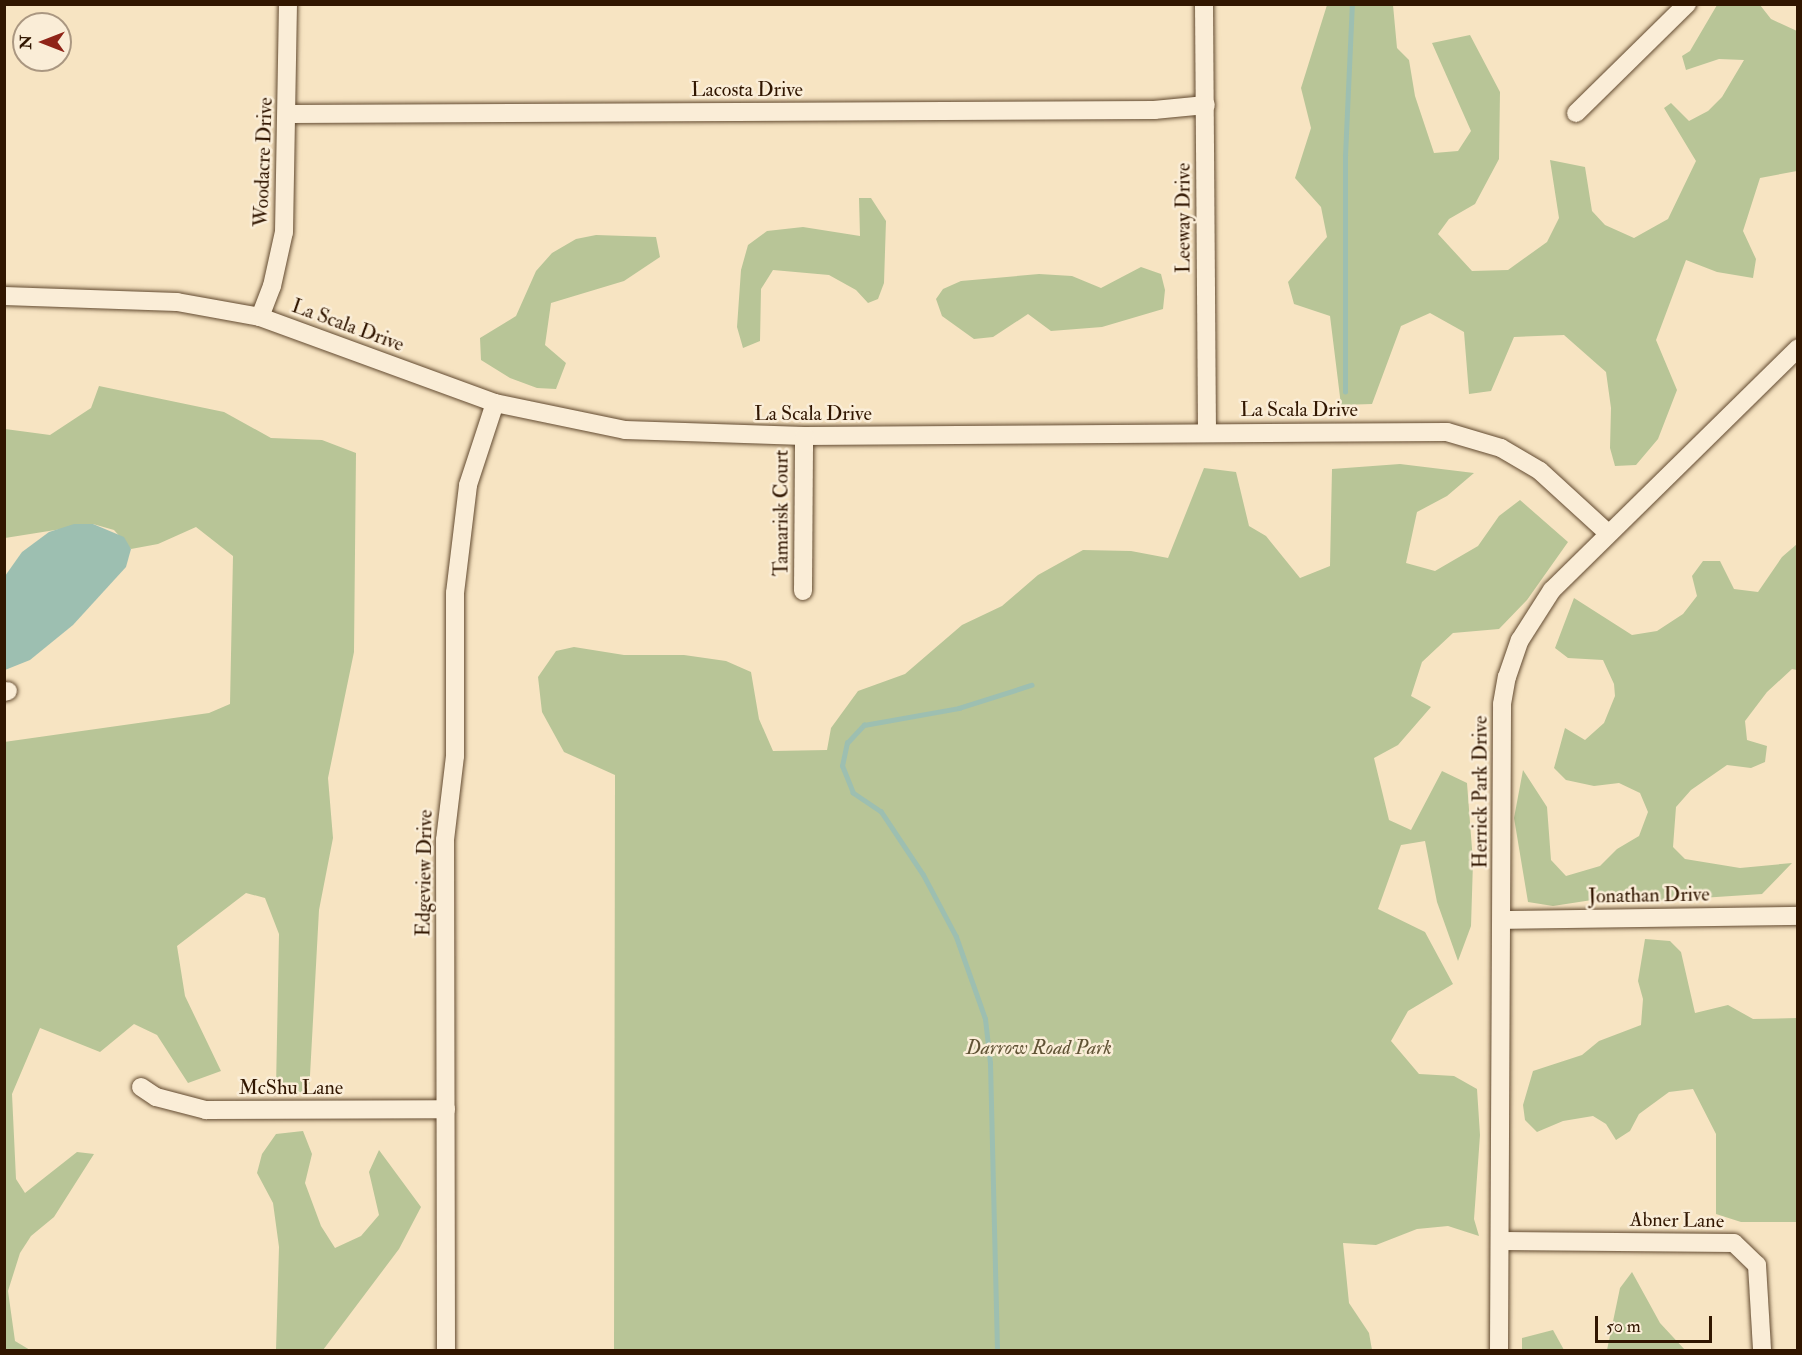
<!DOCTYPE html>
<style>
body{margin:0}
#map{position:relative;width:1802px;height:1355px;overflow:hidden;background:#f7e4c2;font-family:"IM FELL Double Pica",serif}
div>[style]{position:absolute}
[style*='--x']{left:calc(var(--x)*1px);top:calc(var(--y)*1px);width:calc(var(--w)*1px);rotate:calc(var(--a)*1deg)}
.green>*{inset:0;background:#b8c597}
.water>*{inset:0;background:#9dbfb1}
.stream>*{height:4.5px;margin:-2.25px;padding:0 2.25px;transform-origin:2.25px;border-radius:2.25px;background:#9dbfb1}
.roads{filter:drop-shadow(0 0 2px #624a30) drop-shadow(0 0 2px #624a30)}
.minor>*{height:18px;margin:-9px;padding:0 9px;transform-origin:9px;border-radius:9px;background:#faedd7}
span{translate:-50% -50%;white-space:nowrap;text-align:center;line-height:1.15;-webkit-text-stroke:5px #faedd7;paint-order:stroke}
.street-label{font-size:20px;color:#311600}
.park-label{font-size:20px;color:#605335;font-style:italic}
.frame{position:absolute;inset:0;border:6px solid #311600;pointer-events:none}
.north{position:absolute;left:12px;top:12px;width:60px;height:60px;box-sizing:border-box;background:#faedd7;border:2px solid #aa9781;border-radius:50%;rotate:270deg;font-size:16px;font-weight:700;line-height:24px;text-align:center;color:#311600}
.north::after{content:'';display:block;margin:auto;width:21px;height:27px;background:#8f2418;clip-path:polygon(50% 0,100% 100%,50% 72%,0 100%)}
.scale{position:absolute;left:1595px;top:1316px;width:117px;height:27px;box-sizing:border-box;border:3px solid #311600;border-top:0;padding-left:8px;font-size:18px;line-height:21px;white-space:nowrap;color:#311600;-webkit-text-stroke:4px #faedd7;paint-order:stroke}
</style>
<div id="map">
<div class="green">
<i style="clip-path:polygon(1327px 5px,1393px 5px,1397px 48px,1409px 60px,1415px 96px,1434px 153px,1458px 151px,1471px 131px,1432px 43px,1470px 35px,1500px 92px,1499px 159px,1475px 204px,1449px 219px,1438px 234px,1472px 271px,1508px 270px,1547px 242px,1559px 218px,1550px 160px,1585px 167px,1592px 211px,1605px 225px,1634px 238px,1668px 219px,1696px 161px,1664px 108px,1671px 103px,1689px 121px,1708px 111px,1722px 97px,1744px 60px,1719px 59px,1686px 70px,1682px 56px,1690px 51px,1717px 5px,1760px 5px,1771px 19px,1797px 31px,1797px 171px,1760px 178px,1743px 231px,1756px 259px,1753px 278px,1717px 272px,1686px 260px,1656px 340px,1677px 390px,1658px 439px,1636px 465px,1615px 466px,1610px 448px,1611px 408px,1606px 372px,1564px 335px,1514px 337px,1491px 391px,1469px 394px,1464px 332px,1430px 313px,1401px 326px,1372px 404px,1341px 405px,1330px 316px,1294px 304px,1288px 282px,1327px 237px,1321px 207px,1295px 178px,1311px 128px,1301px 88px)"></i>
<i style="clip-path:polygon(859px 198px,871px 198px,886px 221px,884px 283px,878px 299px,868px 303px,856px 290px,829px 275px,773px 270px,761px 289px,760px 341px,743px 348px,737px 327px,741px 270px,748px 245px,767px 231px,803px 227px,860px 236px)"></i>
<i style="clip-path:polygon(596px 235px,656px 237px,660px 257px,624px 281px,551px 303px,545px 345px,566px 363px,556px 389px,537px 388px,510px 378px,481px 360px,480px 338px,516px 316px,536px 271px,552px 253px,576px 239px)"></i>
<i style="clip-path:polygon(1141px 267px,1161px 274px,1165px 290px,1163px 309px,1102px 327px,1051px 331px,1028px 314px,993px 337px,974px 339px,942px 316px,936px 299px,943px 289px,961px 281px,1039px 274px,1072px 276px,1101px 288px)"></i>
<i style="clip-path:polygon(99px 386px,224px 412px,271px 438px,322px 440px,356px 453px,354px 652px,328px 778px,333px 838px,319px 910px,309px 1094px,276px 1088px,279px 934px,265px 898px,246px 893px,177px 946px,185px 996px,221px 1071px,188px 1083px,157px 1035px,134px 1024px,100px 1052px,40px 1028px,12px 1094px,16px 1179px,25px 1193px,77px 1152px,94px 1154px,54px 1217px,31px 1236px,20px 1253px,8px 1291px,15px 1341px,30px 1350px,4px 1350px,4px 742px,209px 713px,230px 704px,233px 556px,196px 527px,158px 544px,131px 549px,114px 530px,93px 524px,5px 538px,5px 429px,50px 435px,91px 408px)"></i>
<i style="clip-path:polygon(1400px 464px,1474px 473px,1447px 496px,1417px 512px,1406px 563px,1435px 571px,1478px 546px,1499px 516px,1520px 500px,1568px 542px,1527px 600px,1499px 629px,1453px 633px,1422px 662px,1411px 696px,1431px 707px,1398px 745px,1374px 758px,1389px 820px,1411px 830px,1442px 771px,1467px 783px,1473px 862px,1471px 926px,1458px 961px,1437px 902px,1425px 841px,1401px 845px,1378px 909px,1425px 932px,1453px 984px,1408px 1011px,1391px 1041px,1419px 1074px,1454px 1076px,1477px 1089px,1480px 1135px,1474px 1219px,1479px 1236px,1448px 1226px,1417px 1229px,1376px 1245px,1343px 1243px,1349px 1303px,1369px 1333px,1372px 1350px,614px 1350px,615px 775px,564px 752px,542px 712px,538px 677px,556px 651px,574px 647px,624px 655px,684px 655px,726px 661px,751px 672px,759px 719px,773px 751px,827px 750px,831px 728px,858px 691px,905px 674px,962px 625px,1002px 606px,1038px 575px,1083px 550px,1131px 551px,1168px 558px,1204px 468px,1236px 472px,1249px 526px,1266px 536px,1300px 578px,1330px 566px,1332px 469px)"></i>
<i style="clip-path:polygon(1797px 544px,1797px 670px,1792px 669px,1767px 692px,1745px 721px,1747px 740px,1767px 746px,1765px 762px,1751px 768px,1727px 765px,1691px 790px,1676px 807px,1673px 847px,1685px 859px,1740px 868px,1792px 863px,1762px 894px,1625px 903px,1605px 898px,1553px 906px,1528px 902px,1514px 818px,1523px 770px,1547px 807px,1551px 860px,1566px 876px,1600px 866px,1617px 849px,1639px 836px,1648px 812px,1640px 793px,1619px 783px,1594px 786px,1566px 780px,1554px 768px,1565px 728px,1585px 740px,1604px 723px,1615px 696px,1614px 684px,1603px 660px,1568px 658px,1555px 648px,1574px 598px,1632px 635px,1657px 631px,1683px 614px,1697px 596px,1692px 576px,1703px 561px,1720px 561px,1734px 589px,1758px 592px,1782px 557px)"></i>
<i style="clip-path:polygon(1645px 939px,1670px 941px,1681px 952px,1695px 1013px,1728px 1005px,1753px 1019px,1797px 1018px,1797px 1222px,1741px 1222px,1716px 1214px,1716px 1134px,1693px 1089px,1669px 1092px,1639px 1114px,1630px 1131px,1616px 1140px,1606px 1124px,1593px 1116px,1563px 1121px,1537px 1132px,1525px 1120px,1523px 1105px,1533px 1071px,1582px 1055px,1599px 1041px,1641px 1025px,1643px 999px,1638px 981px)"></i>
<i style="clip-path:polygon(303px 1131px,312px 1154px,305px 1183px,321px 1226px,335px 1248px,361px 1236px,379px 1215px,369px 1172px,379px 1150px,421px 1207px,399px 1249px,323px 1350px,276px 1350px,279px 1247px,273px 1203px,257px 1173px,262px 1154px,276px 1134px)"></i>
<i style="clip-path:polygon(1632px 1272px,1660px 1323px,1685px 1350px,1607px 1350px,1620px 1288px)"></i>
<i style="clip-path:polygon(1553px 1330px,1564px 1350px,1522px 1350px,1522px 1338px)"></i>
</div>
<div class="water">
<i style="clip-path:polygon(74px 524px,93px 524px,124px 537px,131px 549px,126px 567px,73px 625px,30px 660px,5px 670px,5px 576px,22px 552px,49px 532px)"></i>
</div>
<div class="stream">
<i style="--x:1345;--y:392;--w:236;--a:-90"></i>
<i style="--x:1345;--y:156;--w:152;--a:-87.4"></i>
<i style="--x:997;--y:1350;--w:287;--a:-91.4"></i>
<i style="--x:990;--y:1063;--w:44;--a:-96.5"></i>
<i style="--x:985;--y:1019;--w:87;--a:-109.5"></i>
<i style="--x:956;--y:937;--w:70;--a:-118"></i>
<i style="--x:923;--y:875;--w:76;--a:-123.7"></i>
<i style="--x:881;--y:812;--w:34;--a:-146"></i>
<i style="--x:853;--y:793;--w:29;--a:-112"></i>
<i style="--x:842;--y:766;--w:24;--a:-78"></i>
<i style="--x:847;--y:743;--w:25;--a:-47"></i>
<i style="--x:864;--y:725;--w:97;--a:-10.1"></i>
<i style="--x:959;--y:708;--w:76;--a:-17.7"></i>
</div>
<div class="roads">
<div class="minor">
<i style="--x:1204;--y:4;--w:427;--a:89.6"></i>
<i style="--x:1576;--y:113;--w:156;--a:-44.5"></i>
<i style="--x:289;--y:114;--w:865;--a:-0.26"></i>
<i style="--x:1154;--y:110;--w:52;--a:-5.5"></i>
<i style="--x:4;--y:296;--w:173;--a:2"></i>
<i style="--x:177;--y:302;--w:84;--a:10.2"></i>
<i style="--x:260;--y:317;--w:250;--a:20.1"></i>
<i style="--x:495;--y:403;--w:133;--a:11.7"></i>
<i style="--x:625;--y:430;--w:179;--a:1.9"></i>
<i style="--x:804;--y:436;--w:643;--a:-0.36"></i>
<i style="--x:1447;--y:432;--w:56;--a:16.5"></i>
<i style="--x:1501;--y:448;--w:45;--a:30.5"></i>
<i style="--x:1540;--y:471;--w:92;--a:42.4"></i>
<i style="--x:260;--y:317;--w:33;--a:-69"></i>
<i style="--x:272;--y:286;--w:55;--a:-77.5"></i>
<i style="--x:284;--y:232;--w:228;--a:-89"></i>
<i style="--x:803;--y:591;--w:155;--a:-89.6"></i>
<i style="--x:4;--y:692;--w:4;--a:-14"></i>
<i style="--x:1502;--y:920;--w:296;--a:-0.8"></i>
<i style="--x:141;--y:1087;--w:18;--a:34"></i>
<i style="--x:156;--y:1097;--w:52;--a:14.6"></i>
<i style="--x:206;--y:1110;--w:240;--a:-0.2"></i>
<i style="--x:1501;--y:1241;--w:233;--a:0.5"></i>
<i style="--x:1734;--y:1243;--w:32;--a:44"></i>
<i style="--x:1757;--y:1265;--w:85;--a:86.6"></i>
<i style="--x:446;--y:1350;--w:510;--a:-90.11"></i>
<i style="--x:445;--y:840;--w:85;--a:-83.2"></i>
<i style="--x:455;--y:756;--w:163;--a:-90"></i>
<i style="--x:455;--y:593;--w:109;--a:-83.1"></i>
<i style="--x:468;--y:485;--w:86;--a:-71.8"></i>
<i style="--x:1499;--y:1350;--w:646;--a:-89.73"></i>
<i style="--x:1502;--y:704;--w:27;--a:-80"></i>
<i style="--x:1507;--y:677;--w:39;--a:-71"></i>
<i style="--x:1520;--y:640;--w:59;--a:-57.4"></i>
<i style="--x:1552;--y:590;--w:345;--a:-44.5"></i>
</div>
</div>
<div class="street-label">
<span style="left:747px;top:89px">Lacosta Drive</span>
<span style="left:263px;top:162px;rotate:-88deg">Woodacre Drive</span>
<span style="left:1183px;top:218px;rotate:-90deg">Leeway Drive</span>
<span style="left:348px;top:325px;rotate:20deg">La Scala Drive</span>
<span style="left:1299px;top:409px">La Scala Drive</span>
<span style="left:813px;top:413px">La Scala Drive</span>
<span style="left:781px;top:513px;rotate:-90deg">Tamarisk Court</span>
<span style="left:1480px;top:792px;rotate:-90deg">Herrick Park Drive</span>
<span style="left:424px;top:873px;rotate:-89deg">Edgeview Drive</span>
<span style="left:1649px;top:895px;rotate:-1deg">Jonathan Drive</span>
<span style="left:291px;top:1087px">McShu Lane</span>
<span style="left:1677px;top:1220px;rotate:1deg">Abner Lane</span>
</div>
<div class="park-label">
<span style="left:1039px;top:1047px">Darrow Road Park</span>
</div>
<div class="frame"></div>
<div class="north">N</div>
<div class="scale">50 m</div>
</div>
